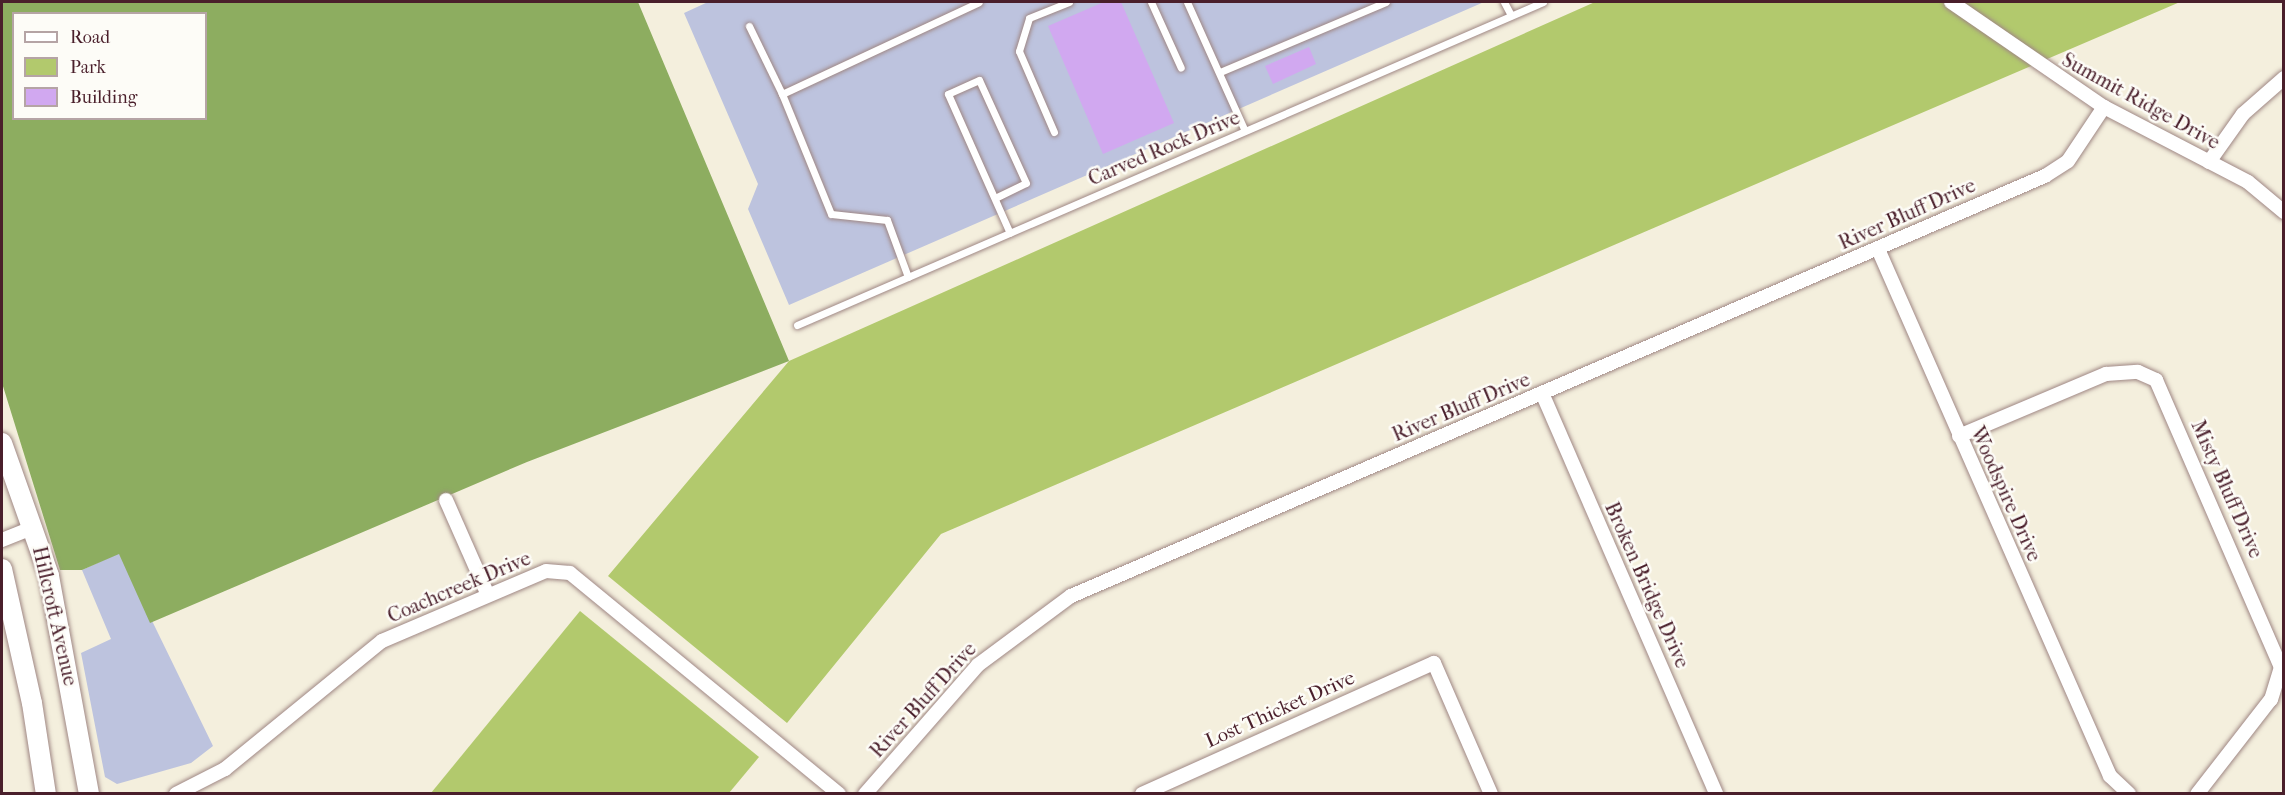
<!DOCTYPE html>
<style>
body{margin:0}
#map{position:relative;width:2285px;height:795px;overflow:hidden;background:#f4efdd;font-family:"IM FELL French Canon",serif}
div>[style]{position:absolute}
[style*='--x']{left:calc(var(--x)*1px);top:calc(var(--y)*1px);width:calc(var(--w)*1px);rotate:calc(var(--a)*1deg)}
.industrial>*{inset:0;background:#bdc3de}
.green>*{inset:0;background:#b2c96d}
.forest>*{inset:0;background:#8dad60}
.building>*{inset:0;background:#d1a8f0}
.roads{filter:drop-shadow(0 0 2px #9f8784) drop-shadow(0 0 2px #9f8784)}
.lane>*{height:7px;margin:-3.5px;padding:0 3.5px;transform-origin:3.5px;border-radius:3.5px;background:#fff}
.street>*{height:14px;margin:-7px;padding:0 7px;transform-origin:7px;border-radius:7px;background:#fff}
.secondary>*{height:20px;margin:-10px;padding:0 10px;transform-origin:10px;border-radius:10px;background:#fff}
span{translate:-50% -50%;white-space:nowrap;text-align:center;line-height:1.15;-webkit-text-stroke:5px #fdfcf7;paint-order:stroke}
.street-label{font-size:20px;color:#4a1f2b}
.frame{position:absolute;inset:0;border:3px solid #4a1f2b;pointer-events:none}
.legend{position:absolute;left:12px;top:12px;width:195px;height:108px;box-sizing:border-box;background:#fdfcf7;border:2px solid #b5a4a5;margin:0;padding:8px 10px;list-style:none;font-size:18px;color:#4a1f2b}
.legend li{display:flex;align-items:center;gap:12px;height:30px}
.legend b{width:30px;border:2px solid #b5a4a5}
</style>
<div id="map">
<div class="industrial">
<i style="clip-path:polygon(708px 2px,1484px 2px,789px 305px,748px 209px,758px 184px,684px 13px)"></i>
<i style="clip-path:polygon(119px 553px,213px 746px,191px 763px,117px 784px,105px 777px,81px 653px,111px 639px,82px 570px)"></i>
</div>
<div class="green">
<i style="clip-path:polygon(1595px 2px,2180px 2px,941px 534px,787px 723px,608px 576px,789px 361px)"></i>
<i style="clip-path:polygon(580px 611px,759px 757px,729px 793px,431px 793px)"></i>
</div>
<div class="forest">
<i style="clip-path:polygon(evenodd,2px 2px,638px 2px,789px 361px,527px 462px,150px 623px,119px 554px,82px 570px,60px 570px,2px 383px,2px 2px,14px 14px,206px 14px,206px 118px,14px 118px,14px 14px)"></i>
</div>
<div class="building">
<i style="clip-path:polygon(1104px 2px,1121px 2px,1174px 123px,1103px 154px,1048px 26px)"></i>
<i style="clip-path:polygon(1309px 47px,1316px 64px,1273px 84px,1265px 66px)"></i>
</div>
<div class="roads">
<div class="lane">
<i style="--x:1151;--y:2;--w:72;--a:65.6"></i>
<i style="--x:1187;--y:2;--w:141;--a:65.8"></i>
<i style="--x:1504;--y:2;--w:15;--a:62"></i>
<i style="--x:749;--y:26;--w:76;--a:64.1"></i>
<i style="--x:1220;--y:72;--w:180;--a:-22.9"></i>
<i style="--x:1054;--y:132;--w:88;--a:-113.4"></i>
<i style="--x:1019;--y:51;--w:34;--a:-73"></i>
<i style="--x:1029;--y:18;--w:43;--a:-21.8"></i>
<i style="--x:995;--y:198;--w:34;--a:-26"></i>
<i style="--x:1026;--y:183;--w:113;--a:-114.5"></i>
<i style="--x:979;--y:80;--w:34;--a:156"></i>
<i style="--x:948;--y:94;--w:152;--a:66"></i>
<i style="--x:908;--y:277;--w:61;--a:-110.2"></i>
<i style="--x:887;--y:220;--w:56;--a:-173.9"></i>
<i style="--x:831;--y:214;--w:130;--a:-112.2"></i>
<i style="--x:782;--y:94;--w:217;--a:-25"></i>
<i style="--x:797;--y:325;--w:813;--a:-23.41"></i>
</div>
<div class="street">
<i style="--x:1951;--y:2;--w:186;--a:34.5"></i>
<i style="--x:2104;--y:107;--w:162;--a:27.5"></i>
<i style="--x:2248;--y:182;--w:47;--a:39.8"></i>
<i style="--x:2209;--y:162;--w:59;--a:-54.7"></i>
<i style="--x:2243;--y:114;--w:55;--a:-41.3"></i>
<i style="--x:1878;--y:249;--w:576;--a:66.24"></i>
<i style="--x:2110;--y:776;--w:26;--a:43"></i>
<i style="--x:1542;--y:393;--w:437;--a:66.5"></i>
<i style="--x:1959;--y:436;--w:160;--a:-22.9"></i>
<i style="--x:2106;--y:374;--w:32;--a:-4"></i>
<i style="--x:2138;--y:372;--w:20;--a:24"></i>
<i style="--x:2156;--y:380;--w:313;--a:66.5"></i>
<i style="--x:2281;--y:667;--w:34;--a:107"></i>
<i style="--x:2271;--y:699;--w:120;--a:127.9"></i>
<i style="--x:446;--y:500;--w:102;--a:66.2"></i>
<i style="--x:2;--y:540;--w:35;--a:-22"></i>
<i style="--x:176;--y:794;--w:55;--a:-27"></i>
<i style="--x:225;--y:769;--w:203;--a:-39.2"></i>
<i style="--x:382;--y:641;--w:178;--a:-23.1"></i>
<i style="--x:546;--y:571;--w:24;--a:5"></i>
<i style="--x:570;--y:573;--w:348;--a:39.4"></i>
<i style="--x:865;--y:794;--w:171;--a:-48.8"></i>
<i style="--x:978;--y:665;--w:116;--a:-36.6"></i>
<i style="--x:1071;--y:596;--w:1061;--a:-23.33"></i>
<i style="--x:2045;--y:176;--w:27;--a:-33"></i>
<i style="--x:2068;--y:161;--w:65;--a:-56.3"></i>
<i style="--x:1142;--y:794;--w:320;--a:-24.2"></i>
<i style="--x:1434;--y:663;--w:143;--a:66.5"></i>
</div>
<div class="secondary">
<i style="--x:2;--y:443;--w:141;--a:70.5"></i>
<i style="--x:49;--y:576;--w:222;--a:79.6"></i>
<i style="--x:2;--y:569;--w:137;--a:77.4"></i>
<i style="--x:32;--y:703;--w:92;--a:81.3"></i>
</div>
</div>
<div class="street-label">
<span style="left:2141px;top:101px;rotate:29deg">Summit Ridge Drive</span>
<span style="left:1164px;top:148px;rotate:-23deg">Carved Rock Drive</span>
<span style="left:1907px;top:214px;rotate:-24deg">River Bluff Drive</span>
<span style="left:1461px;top:407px;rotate:-23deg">River Bluff Drive</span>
<span style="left:2227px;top:489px;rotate:66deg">Misty Bluff Drive</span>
<span style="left:2006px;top:494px;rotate:66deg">Woodspire Drive</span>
<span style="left:1647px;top:585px;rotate:66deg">Broken Bridge Drive</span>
<span style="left:459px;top:587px;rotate:-23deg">Coachcreek Drive</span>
<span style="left:55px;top:616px;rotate:77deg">Hillcroft Avenue</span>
<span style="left:923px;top:700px;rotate:-48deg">River Bluff Drive</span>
<span style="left:1280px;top:709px;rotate:-24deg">Lost Thicket Drive</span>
</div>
<div class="frame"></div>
<ul class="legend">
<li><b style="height:8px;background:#fff"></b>Road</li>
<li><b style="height:16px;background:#b2c96d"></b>Park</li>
<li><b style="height:16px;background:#d1a8f0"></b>Building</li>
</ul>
</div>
